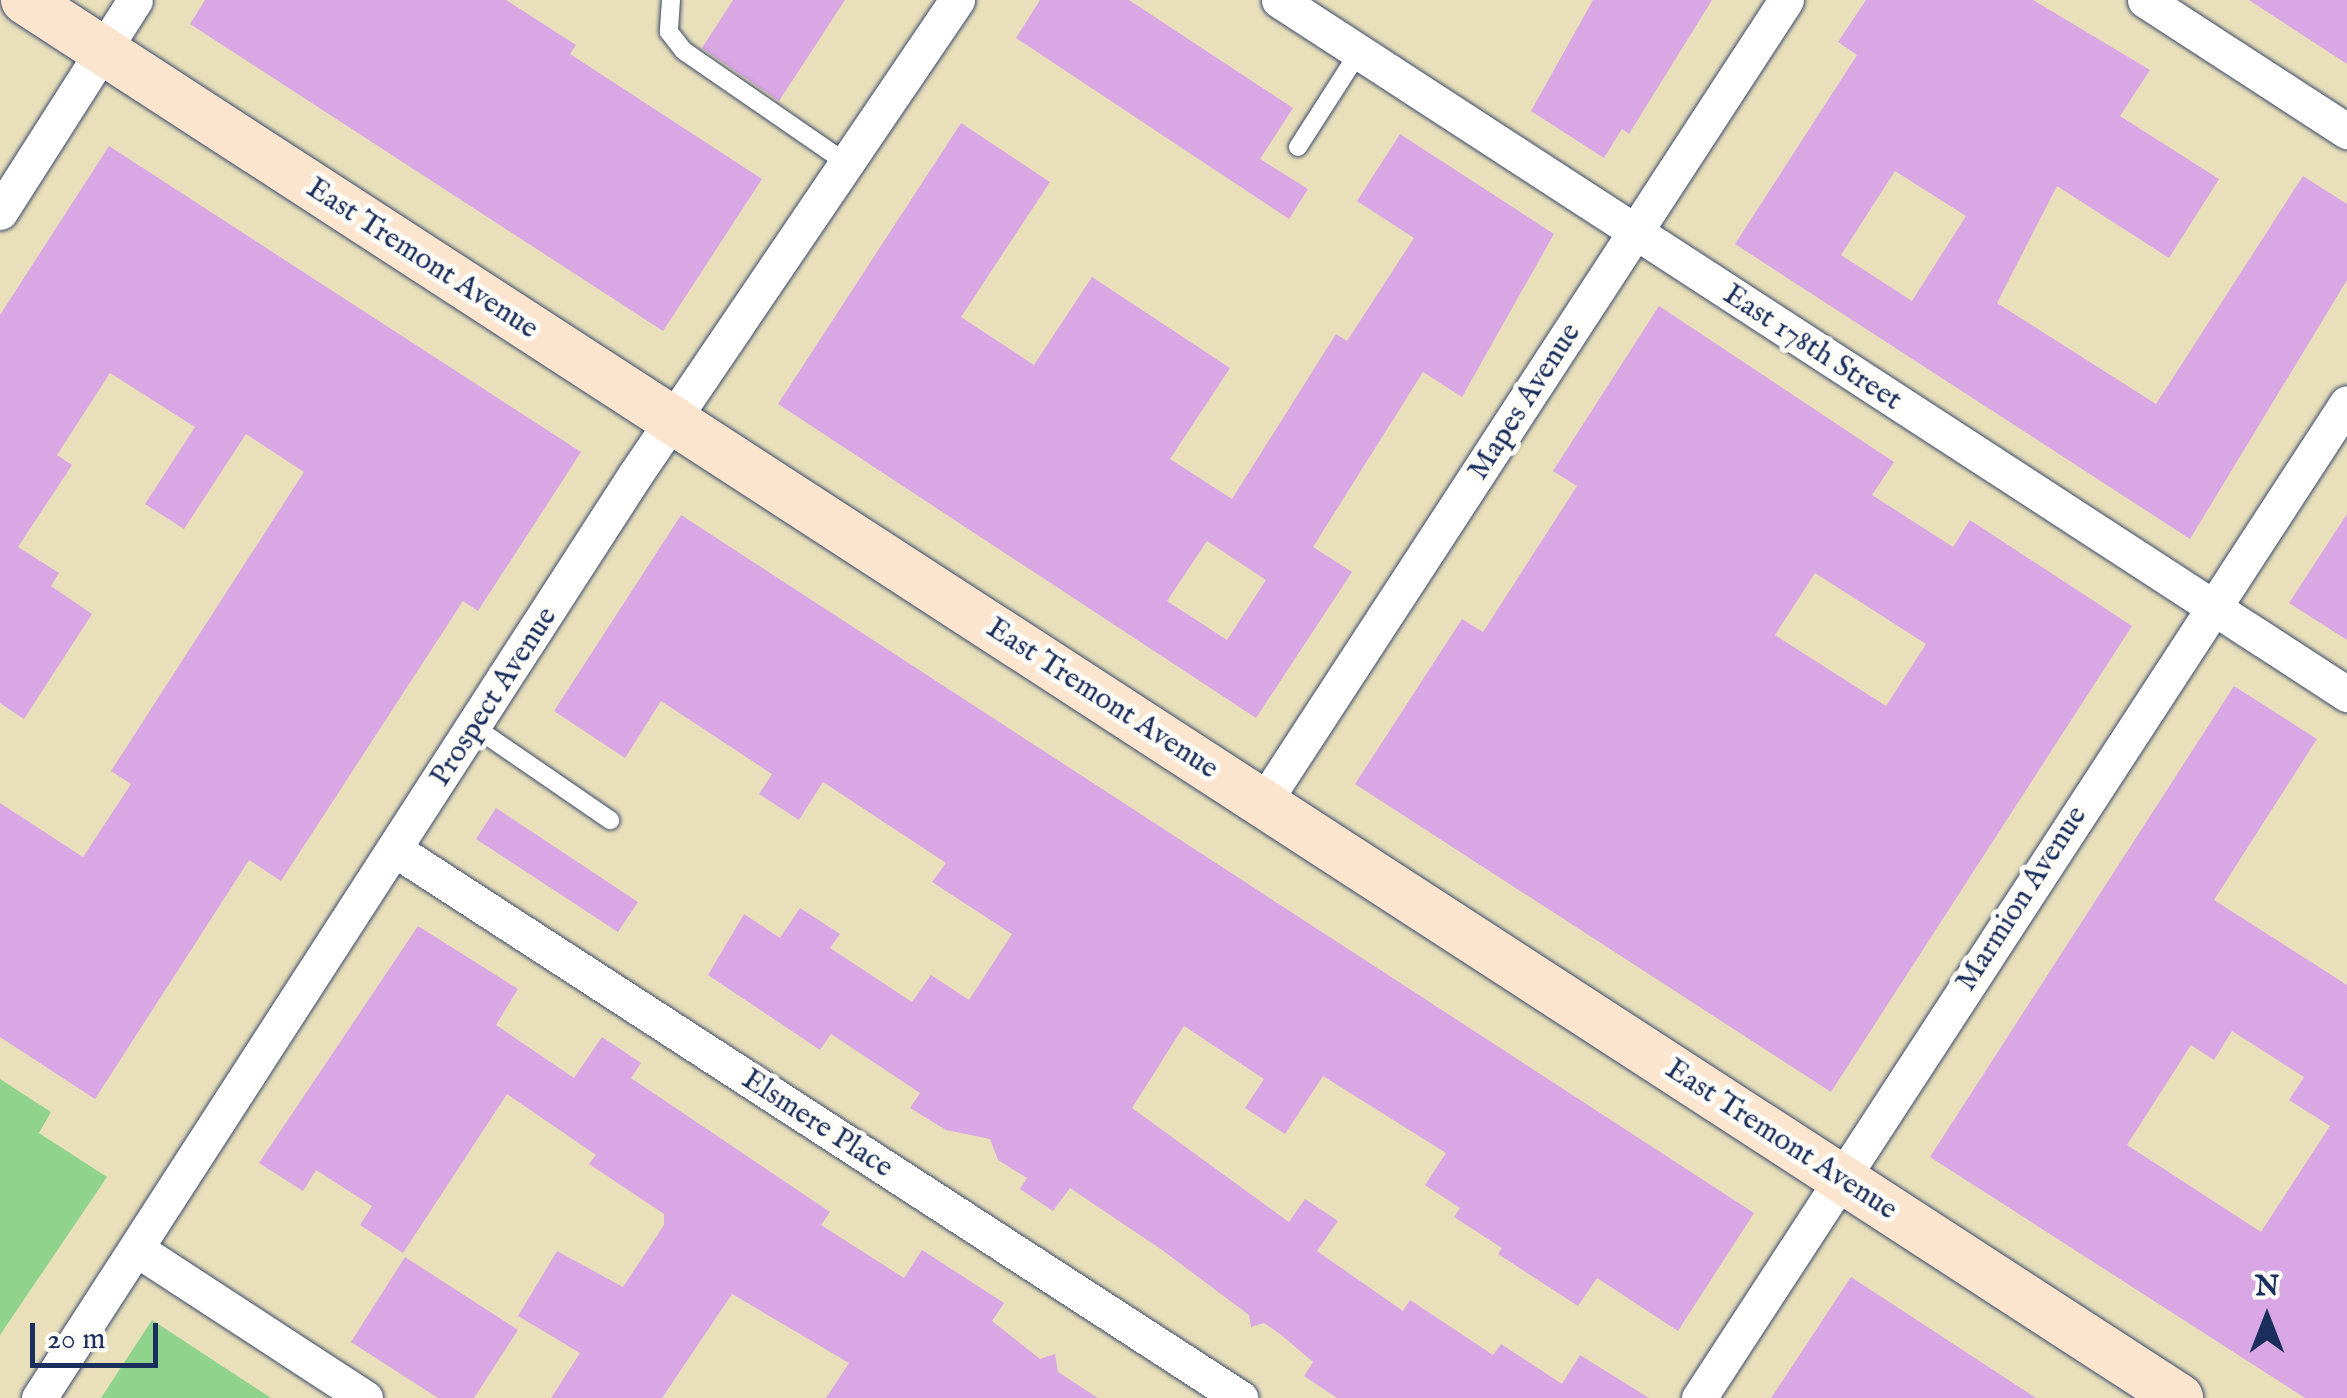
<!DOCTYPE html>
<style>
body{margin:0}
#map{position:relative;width:2347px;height:1398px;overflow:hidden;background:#e9e0bb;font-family:"IM FELL English",serif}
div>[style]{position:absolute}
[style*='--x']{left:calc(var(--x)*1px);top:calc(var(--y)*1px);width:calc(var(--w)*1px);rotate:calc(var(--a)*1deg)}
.green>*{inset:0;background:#90d38c}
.building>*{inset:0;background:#d9a7e3}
.roads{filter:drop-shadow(0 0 2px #3a4a6c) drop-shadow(0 0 2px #3a4a6c)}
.service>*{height:18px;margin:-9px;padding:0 9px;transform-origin:9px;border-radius:9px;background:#fff}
.minor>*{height:35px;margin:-17.5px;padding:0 17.5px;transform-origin:17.5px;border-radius:17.5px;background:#fff}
.secondary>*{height:48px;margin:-24px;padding:0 24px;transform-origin:24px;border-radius:24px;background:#fce5cf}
span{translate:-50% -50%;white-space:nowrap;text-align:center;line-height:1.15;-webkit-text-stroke:10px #fdfcf7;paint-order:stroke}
.street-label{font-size:30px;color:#1b2f5e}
.north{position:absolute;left:2217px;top:1268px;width:100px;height:100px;-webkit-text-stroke:8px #fdfcf7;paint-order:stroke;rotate:0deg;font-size:28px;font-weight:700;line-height:40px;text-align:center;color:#1b2f5e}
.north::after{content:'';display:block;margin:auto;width:35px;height:45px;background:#1b2f5e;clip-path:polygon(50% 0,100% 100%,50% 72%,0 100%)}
.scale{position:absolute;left:30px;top:1323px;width:128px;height:45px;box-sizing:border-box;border:5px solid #1b2f5e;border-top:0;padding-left:12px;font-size:30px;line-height:35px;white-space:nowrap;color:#1b2f5e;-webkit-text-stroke:8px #fdfcf7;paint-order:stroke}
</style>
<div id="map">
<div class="green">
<i style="clip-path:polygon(0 1079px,51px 1112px,39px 1133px,107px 1177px,0 1335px)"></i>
<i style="clip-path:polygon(152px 1320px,271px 1398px,101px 1398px)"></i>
</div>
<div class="building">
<i style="clip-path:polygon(205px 0,506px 0,576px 45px,570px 54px,762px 179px,663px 331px,190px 24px)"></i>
<i style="clip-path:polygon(733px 0,845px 0,779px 101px,702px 48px)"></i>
<i style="clip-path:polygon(1040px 0,1129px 0,1293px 108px,1260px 159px,1308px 189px,1289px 219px,1016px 38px)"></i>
<i style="clip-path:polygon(1593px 0,1712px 0,1629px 134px,1622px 129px,1604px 158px,1531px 111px)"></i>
<i style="clip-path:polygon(evenodd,1866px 0,2033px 0,2150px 70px,2120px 116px,2219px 179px,2169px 258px,2057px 186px,1997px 303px,2156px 404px,2303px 176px,2347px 204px,2347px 280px,2190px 539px,1735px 244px,1857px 55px,1838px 42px,1866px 0,1895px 171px,1966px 216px,1912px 301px,1841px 255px,1895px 171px)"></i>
<i style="clip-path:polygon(2249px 0,2347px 0,2347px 64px)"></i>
<i style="clip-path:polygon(evenodd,961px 123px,1050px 182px,961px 317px,1034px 365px,1092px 277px,1230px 368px,1170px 459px,1232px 499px,1336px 334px,1347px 341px,1414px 238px,1357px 201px,1400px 134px,1554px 234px,1462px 397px,1423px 372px,1313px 547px,1352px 572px,1256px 718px,778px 404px,961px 123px,1207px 541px,1266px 580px,1227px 640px,1167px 601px,1207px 541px)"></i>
<i style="clip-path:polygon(109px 146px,581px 452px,478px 611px,463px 601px,281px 881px,249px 860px,95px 1099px,0 1037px,0 803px,83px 857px,131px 784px,111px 771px,304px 472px,246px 434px,184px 529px,145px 504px,195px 427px,110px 373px,57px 455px,72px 465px,18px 547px,59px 573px,51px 586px,92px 614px,24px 719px,0 703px,0 315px)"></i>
<i style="clip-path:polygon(evenodd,1659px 306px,1894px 462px,1872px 495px,1953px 547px,1970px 520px,2132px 626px,1831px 1092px,1355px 784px,1462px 619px,1483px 632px,1577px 486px,1553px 471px,1659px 306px,1815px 573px,1926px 644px,1886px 706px,1775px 635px,1815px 573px)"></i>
<i style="clip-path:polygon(2347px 514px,2347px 640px,2289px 603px)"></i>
<i style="clip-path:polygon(681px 515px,1754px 1213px,1678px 1331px,1597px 1278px,1578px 1306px,1498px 1254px,1502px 1248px,1454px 1217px,1460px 1208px,1425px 1185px,1446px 1153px,1323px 1076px,1285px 1134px,1245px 1108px,1264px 1079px,1184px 1026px,1132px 1108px,1289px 1222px,1305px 1199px,1338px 1221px,1317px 1251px,1403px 1311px,1410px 1300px,1493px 1355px,1501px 1344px,1562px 1384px,1580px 1355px,1649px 1398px,1337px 1398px,1304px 1376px,1313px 1362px,1280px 1334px,1264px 1323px,1251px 1327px,1249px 1315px,1162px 1250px,1070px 1188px,1053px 1211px,1020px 1189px,1027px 1178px,998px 1160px,990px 1139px,946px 1130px,910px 1108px,920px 1093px,831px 1034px,820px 1050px,708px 975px,744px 914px,780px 938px,800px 908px,840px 934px,830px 948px,912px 1002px,931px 975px,969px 1000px,1012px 934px,932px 882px,946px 863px,823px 782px,799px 820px,759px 794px,772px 774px,661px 701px,625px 758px,554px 711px)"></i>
<i style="clip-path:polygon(evenodd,2234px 686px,2317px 739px,2214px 900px,2347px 985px,2347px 1398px,2305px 1398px,1930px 1157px,2234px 686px,2232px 1031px,2304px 1077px,2289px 1100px,2330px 1126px,2261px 1232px,2127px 1145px,2191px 1045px,2214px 1060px,2232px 1031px)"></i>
<i style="clip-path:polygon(496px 808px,638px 902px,618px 932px,476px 839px)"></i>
<i style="clip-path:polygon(418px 926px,518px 989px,496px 1025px,574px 1078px,602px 1037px,641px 1063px,631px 1078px,830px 1212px,821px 1225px,904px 1278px,922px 1250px,1004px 1303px,992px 1321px,1040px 1359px,1055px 1354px,1058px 1372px,1098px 1398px,826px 1398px,849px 1363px,732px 1294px,662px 1398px,551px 1398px,580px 1353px,518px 1316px,557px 1251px,623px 1287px,664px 1225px,664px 1214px,589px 1164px,596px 1155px,507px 1094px,403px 1253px,360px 1225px,372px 1206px,316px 1170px,303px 1191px,259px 1163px)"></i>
<i style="clip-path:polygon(405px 1257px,518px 1330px,474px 1398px,438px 1398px,351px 1342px)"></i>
<i style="clip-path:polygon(1851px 1277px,1926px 1326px,2036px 1398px,1771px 1398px)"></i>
</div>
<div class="roads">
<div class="service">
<i style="--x:671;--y:0;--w:32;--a:94"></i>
<i style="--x:669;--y:32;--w:24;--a:52"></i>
<i style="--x:684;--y:51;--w:201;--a:34.6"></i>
<i style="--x:1298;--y:147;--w:113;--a:-57.3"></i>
<i style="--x:476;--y:728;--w:163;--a:34.5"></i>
</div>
<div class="minor">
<i style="--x:1279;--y:0;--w:1274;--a:33.02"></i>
<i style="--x:2145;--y:0;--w:241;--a:33"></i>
<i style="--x:0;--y:212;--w:251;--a:-57.5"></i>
<i style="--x:1263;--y:803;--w:958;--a:-56.92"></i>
<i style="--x:394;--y:849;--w:1009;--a:32.98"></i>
<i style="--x:138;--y:1250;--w:271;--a:33.1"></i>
<i style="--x:39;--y:1398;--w:1099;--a:-57.15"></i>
<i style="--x:635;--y:475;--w:574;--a:-55.87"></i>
<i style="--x:1699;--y:1398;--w:1187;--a:-56.93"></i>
</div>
<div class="secondary">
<i style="--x:25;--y:0;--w:2568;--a:32.98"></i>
</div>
</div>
<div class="street-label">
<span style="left:422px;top:259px;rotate:33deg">East Tremont Avenue</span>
<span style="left:1812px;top:348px;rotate:33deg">East 178th Street</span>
<span style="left:1525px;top:402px;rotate:-57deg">Mapes Avenue</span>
<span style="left:494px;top:697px;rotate:-57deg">Prospect Avenue</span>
<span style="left:1102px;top:699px;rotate:33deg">East Tremont Avenue</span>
<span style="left:2022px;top:899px;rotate:-57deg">Marmion Avenue</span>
<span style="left:817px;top:1124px;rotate:33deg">Elsmere Place</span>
<span style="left:1781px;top:1140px;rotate:33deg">East Tremont Avenue</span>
</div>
<div class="north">N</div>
<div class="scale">20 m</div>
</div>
